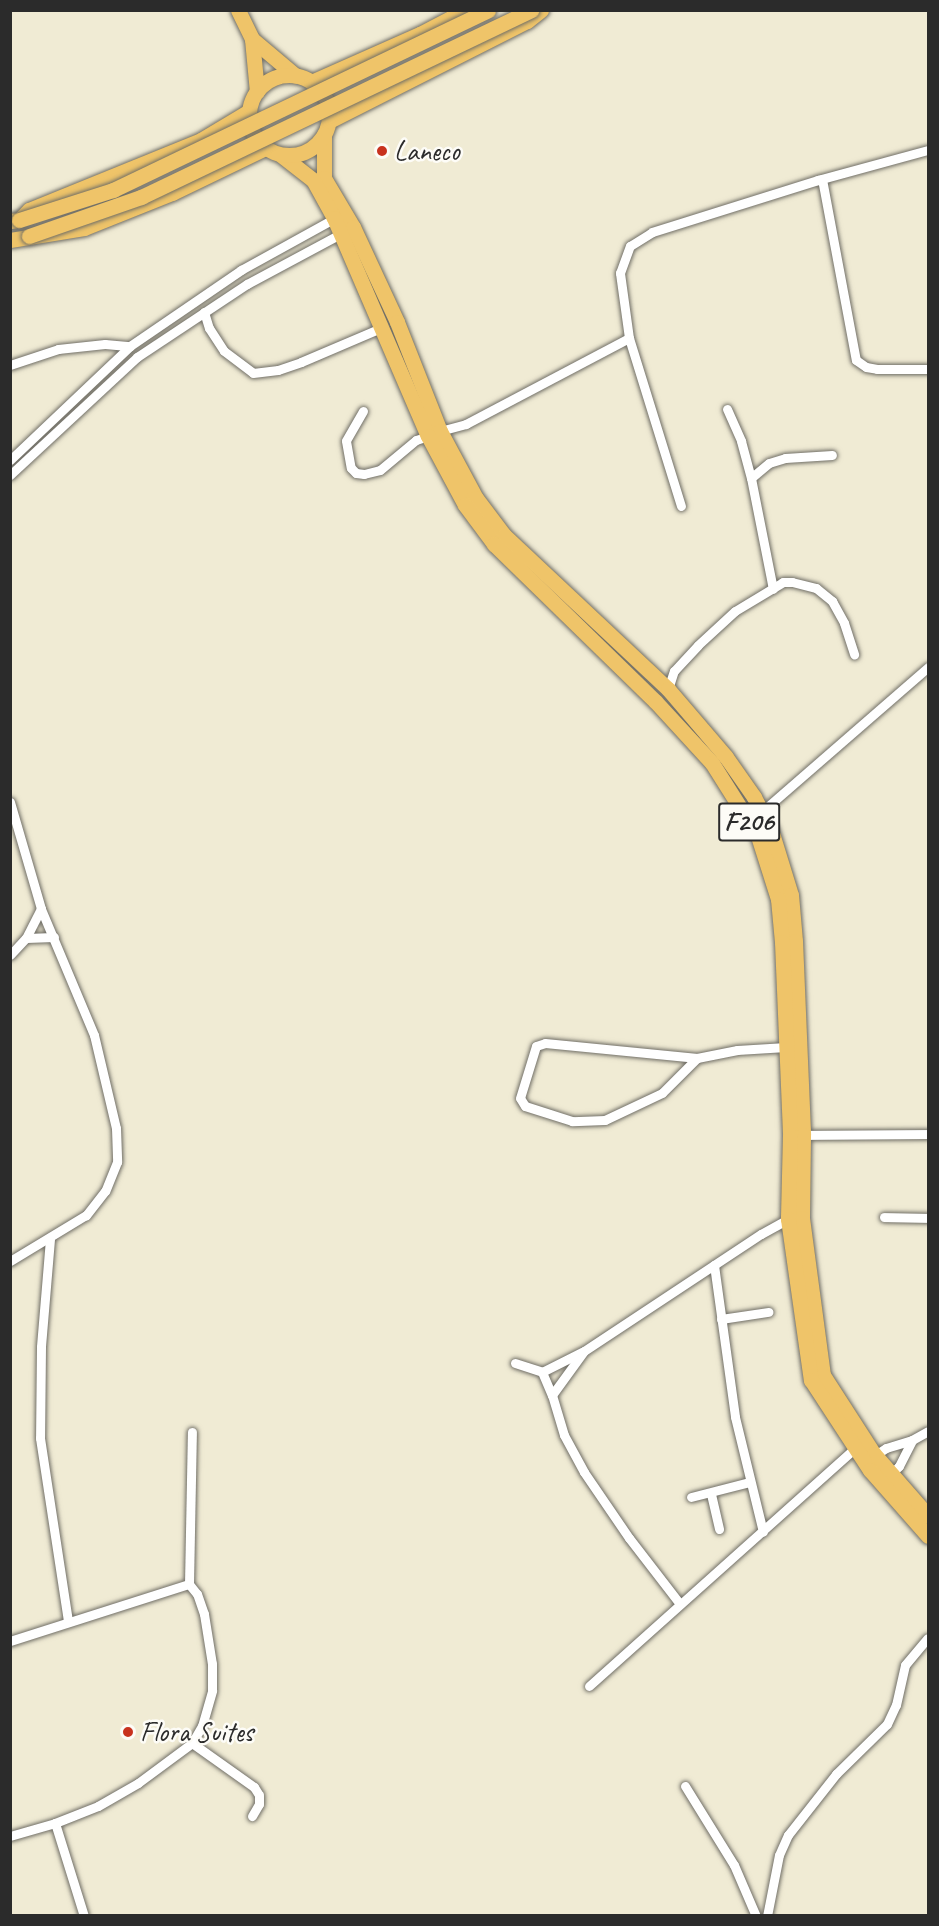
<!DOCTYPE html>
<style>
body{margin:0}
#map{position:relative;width:939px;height:1926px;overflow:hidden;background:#f0ebd4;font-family:Caveat,sans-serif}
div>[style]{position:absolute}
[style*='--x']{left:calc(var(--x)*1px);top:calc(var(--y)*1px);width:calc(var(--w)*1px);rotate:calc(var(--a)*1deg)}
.roads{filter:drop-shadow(0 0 2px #706e66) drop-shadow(0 0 2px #706e66)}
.minor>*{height:9px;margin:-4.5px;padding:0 4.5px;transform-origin:4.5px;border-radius:4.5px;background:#fff}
.primary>*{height:15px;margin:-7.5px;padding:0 7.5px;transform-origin:7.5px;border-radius:7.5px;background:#efc469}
.trunk>*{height:15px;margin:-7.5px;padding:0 7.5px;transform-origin:7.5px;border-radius:7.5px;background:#efc469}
.trunk>.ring{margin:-7.5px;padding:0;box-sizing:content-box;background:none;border:15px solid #efc469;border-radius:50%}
.bridges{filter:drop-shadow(0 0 2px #706e66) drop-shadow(0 0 2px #706e66)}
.trunk-bridge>*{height:15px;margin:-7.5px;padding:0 7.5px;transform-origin:7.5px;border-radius:7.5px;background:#efc469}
.dots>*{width:16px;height:16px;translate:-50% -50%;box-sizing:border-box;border:3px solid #fdfcf7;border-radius:50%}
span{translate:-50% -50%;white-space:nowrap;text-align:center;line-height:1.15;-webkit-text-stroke:5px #fdfcf7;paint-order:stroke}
.shield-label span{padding:2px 4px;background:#fdfcf7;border:2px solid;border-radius:4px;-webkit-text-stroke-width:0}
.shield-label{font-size:27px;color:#2b2b2b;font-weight:700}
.poi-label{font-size:28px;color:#2b2b2b}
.left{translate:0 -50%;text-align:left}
.frame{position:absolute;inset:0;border:12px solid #2b2b2b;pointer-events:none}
</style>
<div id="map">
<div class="roads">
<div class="minor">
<i style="--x:822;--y:179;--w:184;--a:79.4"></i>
<i style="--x:856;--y:360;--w:12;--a:35"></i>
<i style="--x:866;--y:367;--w:11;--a:10"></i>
<i style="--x:877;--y:369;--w:51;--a:0"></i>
<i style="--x:204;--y:312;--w:17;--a:73"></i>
<i style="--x:209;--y:328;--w:27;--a:57"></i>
<i style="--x:224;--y:351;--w:36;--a:37"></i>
<i style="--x:253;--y:373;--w:25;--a:-7"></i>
<i style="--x:278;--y:370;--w:24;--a:-19"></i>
<i style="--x:301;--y:362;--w:89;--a:-23.1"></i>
<i style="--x:10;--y:365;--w:51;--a:-18.4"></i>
<i style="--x:58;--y:349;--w:47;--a:-6.1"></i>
<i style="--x:105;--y:344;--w:25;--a:5"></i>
<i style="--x:727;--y:409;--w:35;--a:66"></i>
<i style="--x:741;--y:441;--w:38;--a:75"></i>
<i style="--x:751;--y:478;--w:113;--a:78.8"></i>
<i style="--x:363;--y:411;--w:34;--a:120"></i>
<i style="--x:346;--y:441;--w:27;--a:80"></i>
<i style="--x:351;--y:468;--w:7;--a:45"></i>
<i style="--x:356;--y:473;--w:8;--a:7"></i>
<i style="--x:364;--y:474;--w:16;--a:-14"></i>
<i style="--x:380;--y:470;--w:47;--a:-39.8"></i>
<i style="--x:416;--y:440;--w:13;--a:-18"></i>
<i style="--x:440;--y:431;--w:27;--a:-15"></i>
<i style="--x:466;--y:424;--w:184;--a:-27.8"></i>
<i style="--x:10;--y:460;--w:166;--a:-43.5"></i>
<i style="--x:130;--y:346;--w:135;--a:-34.4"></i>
<i style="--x:241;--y:270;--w:110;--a:-28.9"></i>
<i style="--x:10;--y:475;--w:173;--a:-42.9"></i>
<i style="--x:137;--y:357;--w:132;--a:-33.6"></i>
<i style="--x:247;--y:284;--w:110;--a:-28.2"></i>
<i style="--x:751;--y:478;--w:23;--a:-40"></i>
<i style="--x:769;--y:463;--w:17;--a:-17"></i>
<i style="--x:785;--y:458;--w:47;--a:-3.7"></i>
<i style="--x:681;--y:506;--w:176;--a:-107.2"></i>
<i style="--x:629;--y:338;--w:66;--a:-97.9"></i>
<i style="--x:620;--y:273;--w:29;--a:-70"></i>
<i style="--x:630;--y:246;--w:26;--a:-32"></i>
<i style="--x:652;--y:232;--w:174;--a:-17.4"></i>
<i style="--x:818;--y:180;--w:114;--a:-15.3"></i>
<i style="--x:668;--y:689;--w:19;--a:-72"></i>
<i style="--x:674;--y:671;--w:35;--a:-47"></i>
<i style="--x:698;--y:645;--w:50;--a:-42.6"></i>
<i style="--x:735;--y:611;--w:56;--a:-31.1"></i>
<i style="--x:783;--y:582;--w:9;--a:0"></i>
<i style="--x:792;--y:582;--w:25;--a:14"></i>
<i style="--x:816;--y:588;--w:21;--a:39"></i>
<i style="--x:832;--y:601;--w:25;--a:61"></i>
<i style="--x:844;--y:623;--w:33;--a:72"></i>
<i style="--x:10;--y:802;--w:111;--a:73.8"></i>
<i style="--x:41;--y:909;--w:137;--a:67.2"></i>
<i style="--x:94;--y:1035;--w:96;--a:76.7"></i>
<i style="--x:116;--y:1128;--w:34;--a:88"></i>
<i style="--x:117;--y:1162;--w:31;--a:112"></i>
<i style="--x:105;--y:1191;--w:31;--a:128"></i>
<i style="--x:86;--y:1215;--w:89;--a:148.8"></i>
<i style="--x:758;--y:815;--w:225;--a:-41"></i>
<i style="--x:26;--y:938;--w:28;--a:-2"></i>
<i style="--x:10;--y:955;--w:23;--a:-47"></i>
<i style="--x:26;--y:938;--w:33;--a:-63"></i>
<i style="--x:697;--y:1058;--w:49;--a:135"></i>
<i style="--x:662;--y:1093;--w:63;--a:154.7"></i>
<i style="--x:605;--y:1120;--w:33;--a:178"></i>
<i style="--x:572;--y:1121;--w:49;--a:-162.3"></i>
<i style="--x:525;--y:1106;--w:9;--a:-122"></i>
<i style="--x:520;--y:1098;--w:54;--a:-72.9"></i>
<i style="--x:536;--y:1046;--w:9;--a:-18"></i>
<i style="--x:545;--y:1043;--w:153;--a:5.6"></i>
<i style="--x:697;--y:1058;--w:41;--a:-11.3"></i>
<i style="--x:737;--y:1050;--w:49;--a:-3.5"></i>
<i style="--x:799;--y:1135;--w:129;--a:-0.4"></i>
<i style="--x:884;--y:1217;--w:44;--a:1.3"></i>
<i style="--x:50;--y:1239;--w:108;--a:94.8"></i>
<i style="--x:41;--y:1347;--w:91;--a:90.6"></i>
<i style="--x:40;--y:1438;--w:186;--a:81.3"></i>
<i style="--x:714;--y:1265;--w:153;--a:82.1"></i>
<i style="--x:735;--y:1417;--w:118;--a:76.3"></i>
<i style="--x:721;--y:1319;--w:48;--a:-8.5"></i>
<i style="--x:515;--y:1363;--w:28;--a:18"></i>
<i style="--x:542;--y:1372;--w:25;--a:67"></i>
<i style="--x:542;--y:1372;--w:45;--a:-26.6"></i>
<i style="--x:871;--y:1458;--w:18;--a:-34"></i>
<i style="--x:886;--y:1448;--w:27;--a:-17"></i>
<i style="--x:912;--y:1440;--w:18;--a:-29"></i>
<i style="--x:889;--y:1476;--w:14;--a:-45"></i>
<i style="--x:899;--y:1466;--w:29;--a:-63"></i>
<i style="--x:711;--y:1494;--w:36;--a:77"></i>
<i style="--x:691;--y:1497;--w:61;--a:-14.3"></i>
<i style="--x:680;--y:1604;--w:83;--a:-127.7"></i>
<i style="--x:629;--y:1538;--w:80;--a:-124.3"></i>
<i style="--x:584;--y:1472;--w:42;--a:-118.4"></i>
<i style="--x:564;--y:1435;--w:42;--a:-106.7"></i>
<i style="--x:552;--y:1395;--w:54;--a:-54"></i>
<i style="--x:584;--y:1351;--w:212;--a:-33.5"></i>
<i style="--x:761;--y:1234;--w:31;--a:-29"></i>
<i style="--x:10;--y:1641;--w:188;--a:-17.7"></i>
<i style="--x:589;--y:1686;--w:356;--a:-41.8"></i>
<i style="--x:192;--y:1743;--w:76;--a:35.4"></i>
<i style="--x:254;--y:1787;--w:9;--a:58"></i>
<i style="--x:259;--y:1795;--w:9;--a:90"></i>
<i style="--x:259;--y:1804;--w:14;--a:120"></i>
<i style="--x:685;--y:1786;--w:93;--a:58.2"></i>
<i style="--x:734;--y:1865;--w:56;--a:66.7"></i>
<i style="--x:55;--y:1823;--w:97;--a:72.7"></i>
<i style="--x:10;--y:1836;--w:47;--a:-16.1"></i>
<i style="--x:55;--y:1823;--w:46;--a:-21.6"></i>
<i style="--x:98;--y:1806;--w:46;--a:-29.9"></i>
<i style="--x:138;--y:1783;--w:67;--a:-36.5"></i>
<i style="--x:192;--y:1743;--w:20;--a:-60"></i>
<i style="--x:202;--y:1726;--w:37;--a:-74"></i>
<i style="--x:212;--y:1690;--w:26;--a:-90"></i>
<i style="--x:212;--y:1664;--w:51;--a:-99.1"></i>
<i style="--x:204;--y:1614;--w:21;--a:-109"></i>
<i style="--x:197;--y:1594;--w:13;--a:-129"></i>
<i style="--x:189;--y:1584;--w:152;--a:-88.9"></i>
<i style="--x:767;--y:1916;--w:62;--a:-78.9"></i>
<i style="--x:779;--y:1855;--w:22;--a:-66"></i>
<i style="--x:788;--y:1835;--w:78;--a:-51.8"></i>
<i style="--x:836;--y:1774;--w:71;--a:-44.4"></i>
<i style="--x:887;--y:1724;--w:21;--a:-65"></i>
<i style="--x:896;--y:1705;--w:41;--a:-77.3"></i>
<i style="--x:905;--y:1665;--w:35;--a:-50"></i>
</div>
<div class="primary">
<i style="--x:238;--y:10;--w:32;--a:64"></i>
<i style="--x:252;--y:39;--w:57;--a:40.1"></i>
<i style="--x:252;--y:39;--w:53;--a:84.6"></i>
<i style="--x:324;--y:135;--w:43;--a:90"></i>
<i style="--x:324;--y:178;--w:57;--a:59.4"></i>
<i style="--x:353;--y:227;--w:105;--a:65.1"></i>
<i style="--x:397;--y:322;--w:117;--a:68.5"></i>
<i style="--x:440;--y:431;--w:76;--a:61.8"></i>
<i style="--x:476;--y:498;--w:46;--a:52.9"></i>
<i style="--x:504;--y:535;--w:225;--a:43.2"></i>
<i style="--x:668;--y:689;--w:89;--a:49.5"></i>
<i style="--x:726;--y:757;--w:49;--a:55"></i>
<i style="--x:754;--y:797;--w:37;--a:63"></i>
<i style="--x:771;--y:830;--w:68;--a:72.9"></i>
<i style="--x:791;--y:895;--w:46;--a:85"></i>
<i style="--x:795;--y:941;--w:194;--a:87.6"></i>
<i style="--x:803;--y:1135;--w:83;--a:90.7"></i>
<i style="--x:802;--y:1218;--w:158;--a:82.4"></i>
<i style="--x:823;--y:1375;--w:94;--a:57.2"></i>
<i style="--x:874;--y:1454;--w:82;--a:48.9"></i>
<i style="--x:281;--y:155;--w:41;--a:38"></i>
<i style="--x:313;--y:180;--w:43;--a:61.1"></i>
<i style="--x:334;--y:218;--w:237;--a:66.7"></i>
<i style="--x:428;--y:436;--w:78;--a:61.8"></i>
<i style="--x:465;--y:505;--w:49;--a:53.4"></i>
<i style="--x:494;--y:544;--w:225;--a:44.3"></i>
<i style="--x:655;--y:701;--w:84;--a:47.4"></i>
<i style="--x:712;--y:763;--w:86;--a:57.8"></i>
<i style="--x:758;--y:836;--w:66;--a:72.4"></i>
<i style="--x:778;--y:899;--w:43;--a:84.7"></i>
<i style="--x:782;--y:942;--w:193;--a:87.6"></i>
<i style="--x:790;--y:1135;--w:84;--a:91.4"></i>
<i style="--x:788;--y:1219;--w:163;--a:81.9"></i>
<i style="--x:811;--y:1380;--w:108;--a:56.8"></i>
<i style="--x:870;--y:1470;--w:88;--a:48.7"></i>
</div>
<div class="trunk">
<i class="ring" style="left:249px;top:75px;width:65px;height:65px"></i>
<i style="--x:311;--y:82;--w:119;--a:-23.8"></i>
<i style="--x:420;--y:34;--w:52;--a:-27.6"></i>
<i style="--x:329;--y:121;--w:222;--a:-26.8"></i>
<i style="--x:527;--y:21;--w:18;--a:-38"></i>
<i style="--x:10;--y:221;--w:9;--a:-6"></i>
<i style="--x:19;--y:220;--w:14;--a:-45"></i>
<i style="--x:29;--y:210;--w:186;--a:-22.1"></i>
<i style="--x:201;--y:140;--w:56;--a:-31.1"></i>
<i style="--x:10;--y:240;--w:75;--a:-9.2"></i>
<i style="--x:84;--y:228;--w:95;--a:-21.7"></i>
<i style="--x:172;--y:193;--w:103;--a:-25.8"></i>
</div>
</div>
<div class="bridges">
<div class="trunk-bridge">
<i style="--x:19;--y:220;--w:99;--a:-17.7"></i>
<i style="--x:113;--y:190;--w:416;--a:-25.6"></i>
<i style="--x:29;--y:236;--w:119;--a:-19.2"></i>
<i style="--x:141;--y:197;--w:433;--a:-25.6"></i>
</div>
</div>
<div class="dots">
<i style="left:382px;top:151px;background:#c8321e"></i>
<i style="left:128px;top:1732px;background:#c8321e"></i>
</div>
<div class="shield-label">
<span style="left:749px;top:822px">F206</span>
</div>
<div class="poi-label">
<span class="left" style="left:394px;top:151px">Laneco</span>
<span class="left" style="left:140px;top:1732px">Flora Suites</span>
</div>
<div class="frame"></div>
</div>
